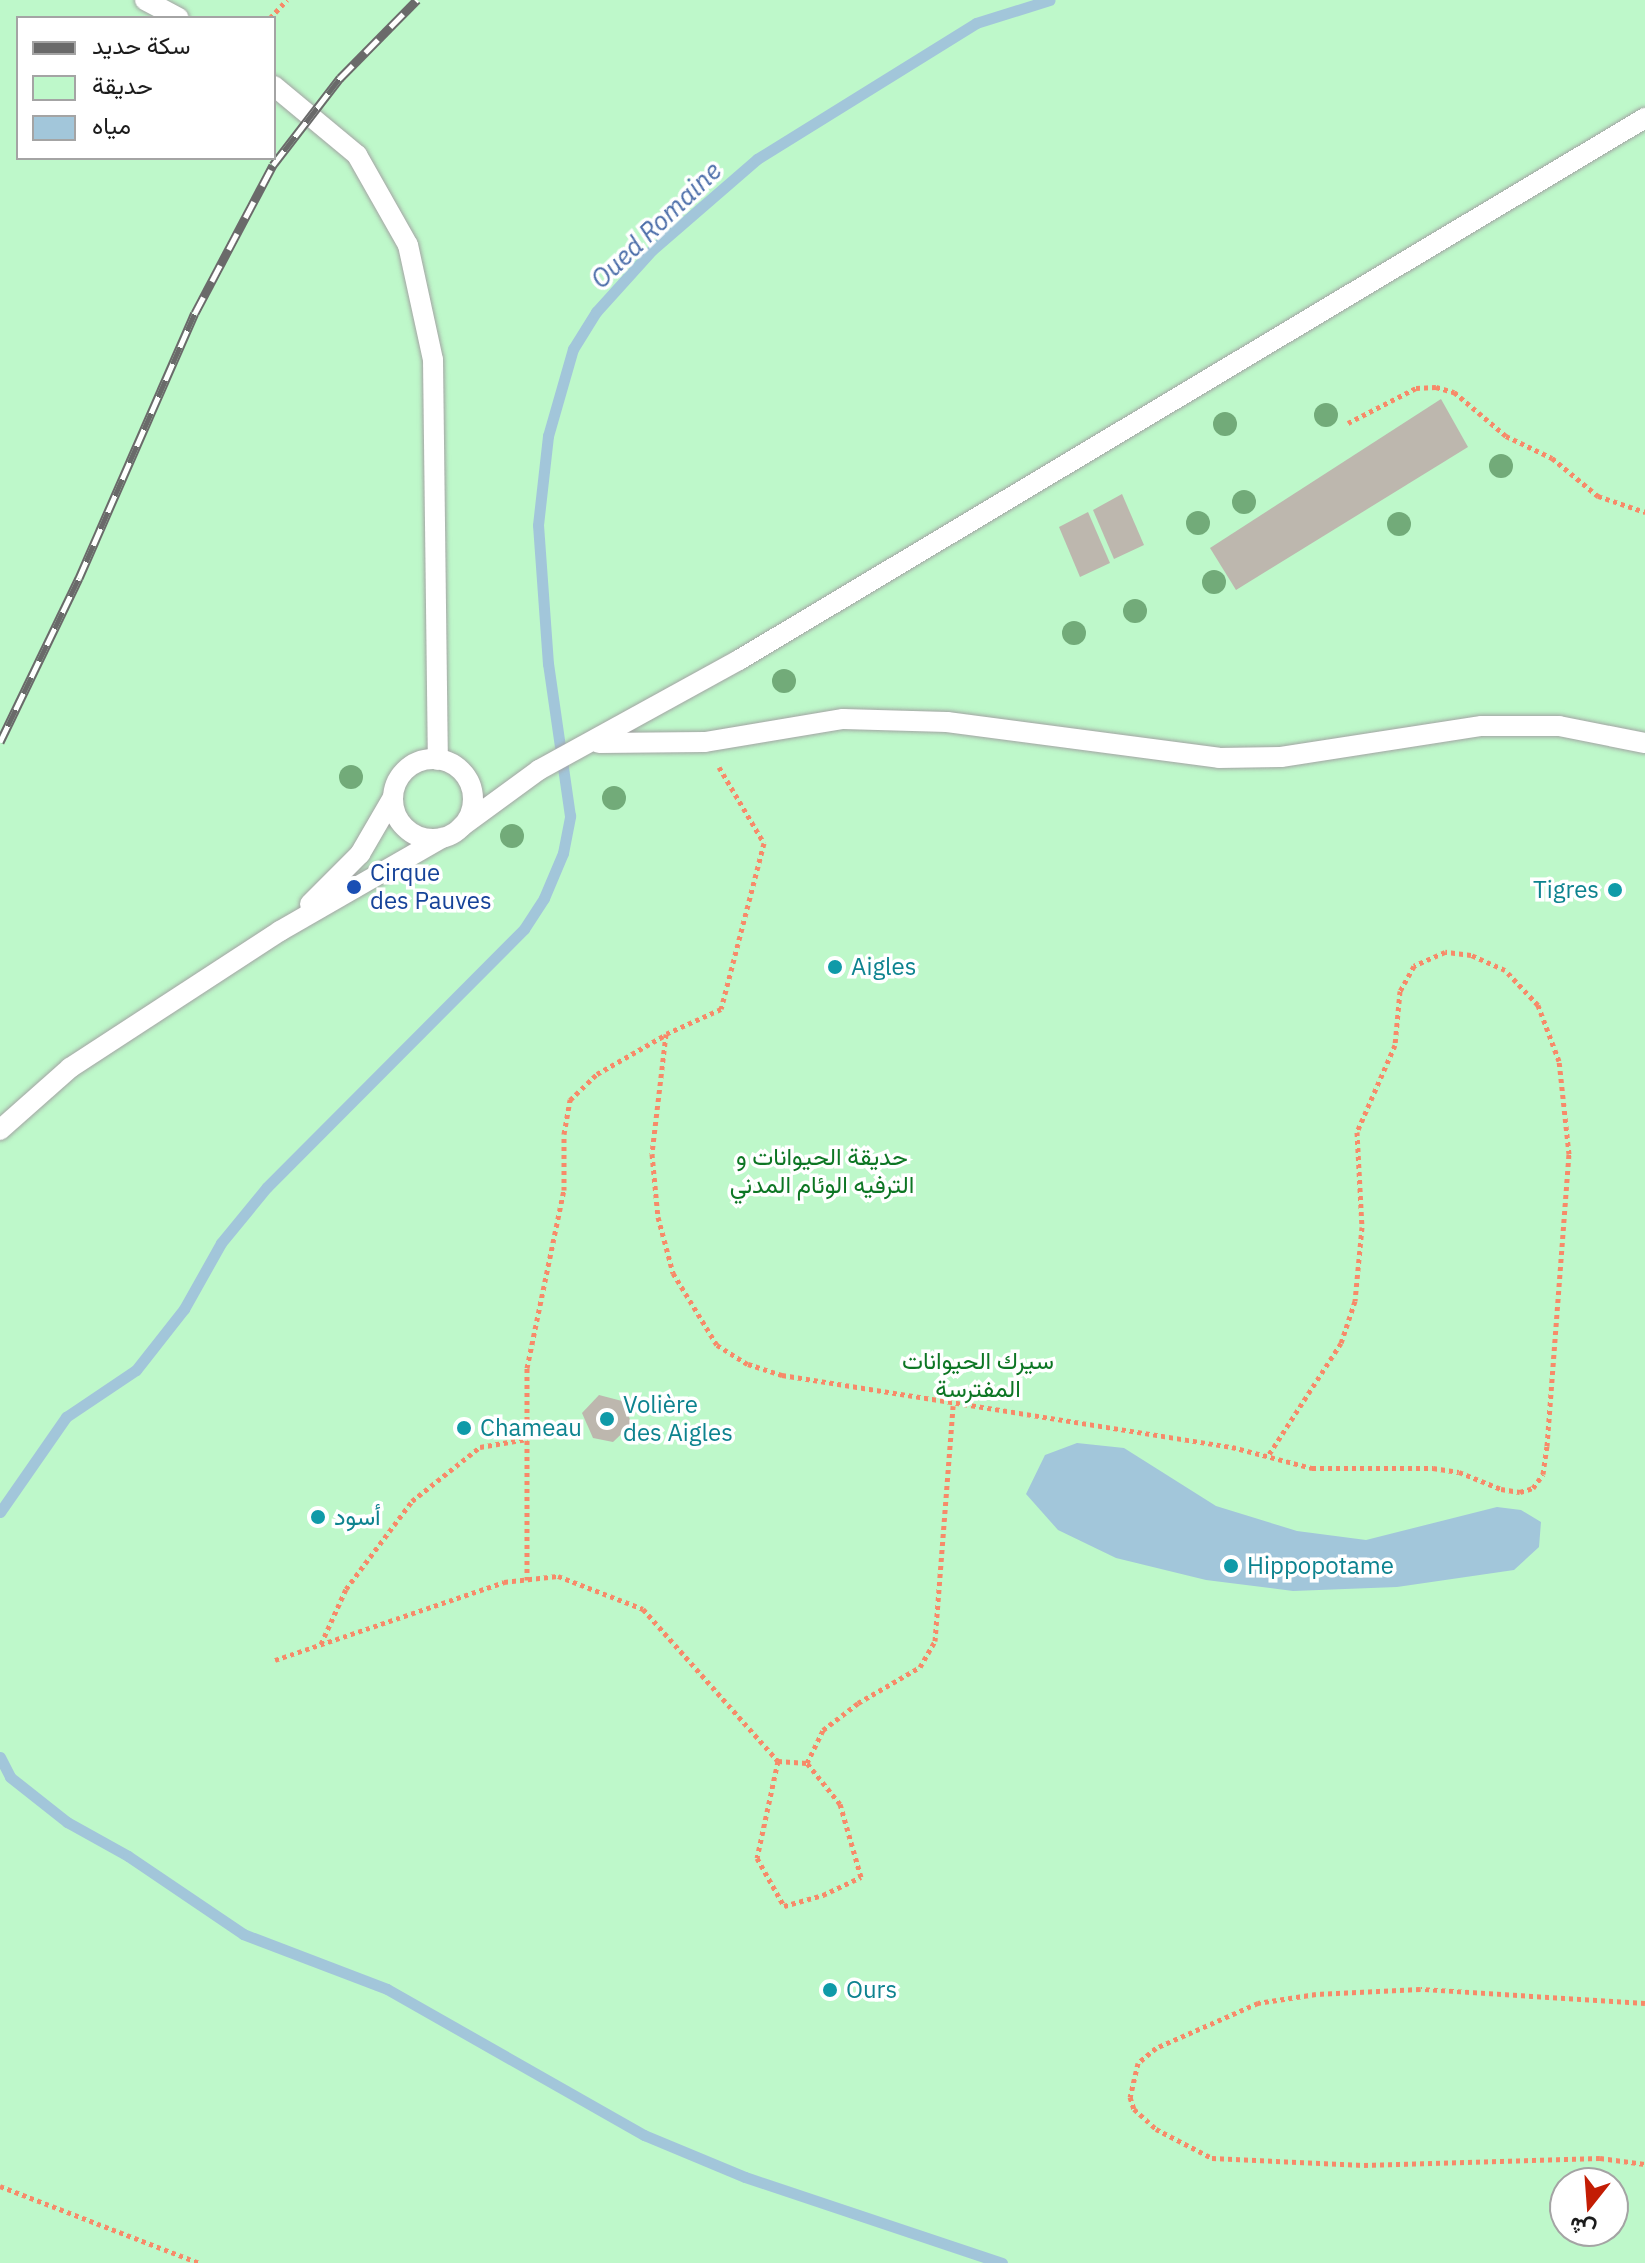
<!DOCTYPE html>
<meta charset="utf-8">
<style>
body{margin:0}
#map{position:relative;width:1645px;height:2263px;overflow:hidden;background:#edebe1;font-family:"IBM Plex Sans",Vazirmatn,sans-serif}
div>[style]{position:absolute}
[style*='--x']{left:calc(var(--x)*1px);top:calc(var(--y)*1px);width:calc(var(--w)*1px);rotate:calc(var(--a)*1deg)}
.park>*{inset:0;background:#bef8ca}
.water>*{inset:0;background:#a2c6da}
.stream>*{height:11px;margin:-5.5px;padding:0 5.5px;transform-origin:5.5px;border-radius:5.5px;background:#a2c6da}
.building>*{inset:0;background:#bdb7ae}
.path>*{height:5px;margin-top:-2.5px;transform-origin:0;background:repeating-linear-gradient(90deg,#f78a69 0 4px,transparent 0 8px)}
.roads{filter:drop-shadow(0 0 2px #a3a3a3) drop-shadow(0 0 2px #a3a3a3)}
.service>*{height:20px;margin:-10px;padding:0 10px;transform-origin:10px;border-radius:10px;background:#fff}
.service>.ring{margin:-10px;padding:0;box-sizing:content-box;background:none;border:20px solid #fff;border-radius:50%}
.rail>*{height:9px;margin-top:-4.5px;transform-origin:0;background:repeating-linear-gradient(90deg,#fff 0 18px,#6a6a6a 0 36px);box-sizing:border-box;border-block:2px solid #6a6a6a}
.trees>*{width:24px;height:24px;margin:-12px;border-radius:50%;background:#72ab79}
.dots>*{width:22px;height:22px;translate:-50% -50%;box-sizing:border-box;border:4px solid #fff;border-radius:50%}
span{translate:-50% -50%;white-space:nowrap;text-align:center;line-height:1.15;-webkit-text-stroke:7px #fff;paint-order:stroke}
.transit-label{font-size:24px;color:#164399}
.left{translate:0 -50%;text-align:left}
.culture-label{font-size:24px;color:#0d838f}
.right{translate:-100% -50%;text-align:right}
.park-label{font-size:24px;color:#0d7624}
.water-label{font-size:26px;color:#4b6da9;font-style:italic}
.legend{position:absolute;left:16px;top:16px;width:260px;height:144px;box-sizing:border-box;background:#fff;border:2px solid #a4a4a4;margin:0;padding:10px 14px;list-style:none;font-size:24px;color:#1c1c1c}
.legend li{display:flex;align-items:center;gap:16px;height:40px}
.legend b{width:40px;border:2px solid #a4a4a4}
.north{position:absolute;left:1549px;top:2167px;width:80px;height:80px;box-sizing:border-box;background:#fff;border:2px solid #a4a4a4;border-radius:50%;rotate:197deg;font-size:22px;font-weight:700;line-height:32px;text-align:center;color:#1c1c1c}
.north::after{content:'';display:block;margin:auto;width:28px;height:36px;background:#c31d04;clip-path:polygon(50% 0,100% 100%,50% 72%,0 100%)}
</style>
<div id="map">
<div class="park">
<i style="clip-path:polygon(evenodd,0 0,1645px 0,1645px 2263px,0 2263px,0 0,18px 18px,274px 18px,274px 158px,18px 158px,18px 18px,0 0,1565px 2183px,1613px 2183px,1613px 2231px,1565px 2231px,1565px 2183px)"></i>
</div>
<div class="water">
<i style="clip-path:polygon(1077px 1443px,1124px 1448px,1216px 1506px,1297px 1531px,1366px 1540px,1497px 1507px,1521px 1510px,1541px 1522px,1539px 1547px,1514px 1570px,1397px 1587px,1293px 1591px,1206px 1580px,1116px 1558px,1058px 1530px,1026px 1494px,1045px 1455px)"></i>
</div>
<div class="stream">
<i style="--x:0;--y:1512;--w:116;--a:-55.2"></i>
<i style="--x:66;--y:1417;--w:84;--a:-33.9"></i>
<i style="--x:136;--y:1370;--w:78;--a:-51.8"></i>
<i style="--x:184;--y:1309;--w:76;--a:-60.7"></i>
<i style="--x:221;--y:1243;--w:72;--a:-50.6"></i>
<i style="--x:267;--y:1187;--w:364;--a:-45.1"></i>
<i style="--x:524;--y:929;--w:37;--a:-57"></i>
<i style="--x:544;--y:898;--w:49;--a:-67.1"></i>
<i style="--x:563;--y:853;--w:38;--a:-79"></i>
<i style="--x:570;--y:816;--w:154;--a:-98.2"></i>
<i style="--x:548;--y:664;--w:139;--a:-94.1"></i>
<i style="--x:538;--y:525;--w:90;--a:-83.6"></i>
<i style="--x:548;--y:436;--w:91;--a:-74"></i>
<i style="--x:573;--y:349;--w:44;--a:-58.1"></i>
<i style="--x:596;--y:312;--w:84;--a:-47.9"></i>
<i style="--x:652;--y:250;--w:139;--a:-40.9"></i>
<i style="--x:757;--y:159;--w:258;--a:-31.8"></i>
<i style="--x:976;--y:23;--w:77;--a:-17.3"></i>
<i style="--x:0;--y:1757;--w:22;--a:63"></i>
<i style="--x:10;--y:1777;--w:73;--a:38.3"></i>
<i style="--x:67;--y:1822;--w:70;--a:29.1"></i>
<i style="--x:128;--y:1856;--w:139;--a:34.1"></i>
<i style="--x:243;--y:1934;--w:154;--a:20.9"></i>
<i style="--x:387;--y:1989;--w:296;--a:29.6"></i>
<i style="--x:644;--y:2135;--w:109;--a:22.6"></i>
<i style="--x:745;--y:2177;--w:271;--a:18.5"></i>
</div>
<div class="building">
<i style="clip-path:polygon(1441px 399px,1468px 447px,1236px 590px,1210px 548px)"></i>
<i style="clip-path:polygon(1122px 494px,1144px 545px,1114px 559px,1093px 510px)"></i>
<i style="clip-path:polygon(1088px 512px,1110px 563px,1080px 577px,1059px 527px)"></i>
<i style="clip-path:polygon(599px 1395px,622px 1401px,632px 1424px,613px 1442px,593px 1438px,582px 1413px)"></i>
</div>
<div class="path">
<i style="--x:270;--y:18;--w:25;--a:-47"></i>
<i style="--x:1348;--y:423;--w:76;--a:-27.2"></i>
<i style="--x:1416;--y:388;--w:20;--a:-3"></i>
<i style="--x:1436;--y:387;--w:19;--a:16"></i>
<i style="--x:1454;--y:392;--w:68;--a:40.2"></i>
<i style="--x:1506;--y:436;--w:51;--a:25.6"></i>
<i style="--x:1552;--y:458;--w:60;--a:39.6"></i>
<i style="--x:1598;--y:496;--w:50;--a:18.8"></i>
<i style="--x:719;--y:767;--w:88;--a:59.4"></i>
<i style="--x:764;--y:843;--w:171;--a:104.5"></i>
<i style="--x:721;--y:1009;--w:60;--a:155.6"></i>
<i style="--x:666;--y:1034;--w:121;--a:96.7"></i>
<i style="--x:652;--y:1154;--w:63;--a:84.6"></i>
<i style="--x:658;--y:1217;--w:58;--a:75"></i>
<i style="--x:673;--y:1273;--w:84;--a:58.6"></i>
<i style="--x:717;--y:1345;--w:36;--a:32"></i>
<i style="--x:748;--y:1364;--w:36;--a:18"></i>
<i style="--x:782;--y:1375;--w:456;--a:9.1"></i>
<i style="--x:1232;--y:1447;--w:83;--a:14.7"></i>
<i style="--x:1312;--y:1468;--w:121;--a:0"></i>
<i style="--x:1433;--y:1468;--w:26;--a:9"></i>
<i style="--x:1459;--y:1472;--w:45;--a:22"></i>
<i style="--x:1501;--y:1489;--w:19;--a:9"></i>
<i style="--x:1520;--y:1492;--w:14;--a:-17"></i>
<i style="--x:1533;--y:1488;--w:17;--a:-54"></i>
<i style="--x:1543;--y:1474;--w:28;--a:-82"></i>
<i style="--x:1547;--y:1446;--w:293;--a:-85.7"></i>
<i style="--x:1569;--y:1154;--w:94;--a:-96.1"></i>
<i style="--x:1559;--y:1061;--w:60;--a:-110.6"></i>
<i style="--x:1538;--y:1005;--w:48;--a:-133.3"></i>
<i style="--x:1505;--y:970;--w:37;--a:-156"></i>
<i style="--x:1471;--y:955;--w:26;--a:-173"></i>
<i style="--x:1445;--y:952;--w:34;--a:156"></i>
<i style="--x:1414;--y:966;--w:29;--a:119"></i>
<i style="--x:1400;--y:991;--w:54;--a:95.3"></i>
<i style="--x:1395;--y:1045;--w:95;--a:113.6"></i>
<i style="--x:1357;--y:1132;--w:95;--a:87"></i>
<i style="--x:1362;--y:1227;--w:74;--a:95.4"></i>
<i style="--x:1355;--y:1301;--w:44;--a:108.4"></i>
<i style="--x:1341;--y:1343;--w:135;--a:122.9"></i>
<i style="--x:527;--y:1580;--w:212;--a:-90"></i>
<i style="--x:527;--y:1368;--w:182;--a:-78.3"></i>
<i style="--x:564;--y:1190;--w:56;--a:-90"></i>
<i style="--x:564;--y:1134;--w:35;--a:-80"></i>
<i style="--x:570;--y:1100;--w:37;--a:-44"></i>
<i style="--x:597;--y:1074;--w:78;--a:-29.8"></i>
<i style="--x:321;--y:1644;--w:60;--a:-65.6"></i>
<i style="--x:346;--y:1589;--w:110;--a:-53.1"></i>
<i style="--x:412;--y:1501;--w:87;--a:-38.5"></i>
<i style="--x:480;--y:1447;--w:48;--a:-9.7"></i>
<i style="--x:275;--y:1660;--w:242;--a:-18.8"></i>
<i style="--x:504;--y:1582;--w:54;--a:-6.3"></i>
<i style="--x:558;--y:1576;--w:91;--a:21.2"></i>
<i style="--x:643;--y:1609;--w:203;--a:48.4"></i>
<i style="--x:778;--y:1761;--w:29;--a:4"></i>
<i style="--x:807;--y:1763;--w:37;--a:-64"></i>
<i style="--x:823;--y:1730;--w:44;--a:-37.6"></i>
<i style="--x:858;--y:1703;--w:72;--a:-30.1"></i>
<i style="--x:920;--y:1667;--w:30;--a:-60"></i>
<i style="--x:935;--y:1641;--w:236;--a:-85.6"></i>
<i style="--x:778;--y:1761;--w:99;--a:102.2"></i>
<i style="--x:757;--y:1858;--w:55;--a:60.6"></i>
<i style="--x:784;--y:1906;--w:41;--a:-15.8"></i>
<i style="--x:823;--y:1895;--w:42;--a:-25.3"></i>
<i style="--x:861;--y:1877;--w:76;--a:-106"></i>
<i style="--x:840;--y:1804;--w:53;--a:-128.8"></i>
<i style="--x:1645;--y:2003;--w:225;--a:-176.4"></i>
<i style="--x:1420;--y:1989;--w:104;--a:177.2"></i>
<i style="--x:1316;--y:1994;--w:59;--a:171.2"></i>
<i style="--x:1258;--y:2003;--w:111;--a:156.2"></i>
<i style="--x:1156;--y:2048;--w:23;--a:140"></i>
<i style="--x:1138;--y:2063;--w:35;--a:103"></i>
<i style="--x:1130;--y:2097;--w:13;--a:72"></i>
<i style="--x:1134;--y:2109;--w:30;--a:42"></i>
<i style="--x:1156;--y:2129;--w:63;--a:27.4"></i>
<i style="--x:1212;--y:2158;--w:152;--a:2.6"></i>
<i style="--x:1364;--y:2165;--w:236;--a:-1.7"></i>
<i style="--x:1600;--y:2158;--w:45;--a:7.6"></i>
<i style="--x:0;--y:2186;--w:214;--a:21.1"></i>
</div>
<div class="roads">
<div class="service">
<i style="--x:145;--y:0;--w:38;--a:28"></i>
<i style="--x:274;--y:86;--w:108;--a:39.7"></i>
<i style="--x:357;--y:155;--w:103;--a:60.5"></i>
<i style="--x:408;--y:245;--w:118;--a:77.7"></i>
<i style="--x:433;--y:360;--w:400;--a:89.3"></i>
<i style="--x:599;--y:743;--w:106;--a:-0.5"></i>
<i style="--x:705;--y:742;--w:140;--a:-9.5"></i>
<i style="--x:843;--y:719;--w:104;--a:1.7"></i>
<i style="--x:947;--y:722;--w:274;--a:7.5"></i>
<i style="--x:1219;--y:758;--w:62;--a:-0.9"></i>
<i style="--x:1281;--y:757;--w:203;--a:-8.8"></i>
<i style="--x:1482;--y:726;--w:77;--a:0"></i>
<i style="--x:1559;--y:726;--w:88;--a:11.2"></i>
<i class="ring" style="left:393px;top:759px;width:60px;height:60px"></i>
<i style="--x:461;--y:827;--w:97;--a:-36.2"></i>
<i style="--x:539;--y:770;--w:228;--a:-28.8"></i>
<i style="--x:739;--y:660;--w:1056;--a:-30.89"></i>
<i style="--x:310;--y:904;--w:71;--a:-45"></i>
<i style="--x:360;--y:854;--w:66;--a:-59.9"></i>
<i style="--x:0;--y:1130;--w:94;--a:-41.5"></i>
<i style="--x:70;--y:1068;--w:251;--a:-33.1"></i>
<i style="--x:280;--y:931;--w:187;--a:-29.9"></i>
</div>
</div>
<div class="rail">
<i style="--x:0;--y:742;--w:182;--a:-64.3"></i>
<i style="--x:79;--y:578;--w:289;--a:-66.4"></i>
<i style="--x:195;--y:313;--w:167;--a:-62.2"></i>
<i style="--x:273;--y:165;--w:110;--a:-52.4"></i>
<i style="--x:340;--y:78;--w:110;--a:-45.4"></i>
</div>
<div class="trees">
<i style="left:1326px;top:415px"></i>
<i style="left:1225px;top:424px"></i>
<i style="left:1501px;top:466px"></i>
<i style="left:1244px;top:502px"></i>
<i style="left:1198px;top:523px"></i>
<i style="left:1399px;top:524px"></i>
<i style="left:1214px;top:582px"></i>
<i style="left:1135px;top:611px"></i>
<i style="left:1074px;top:633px"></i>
<i style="left:784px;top:681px"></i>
<i style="left:351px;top:777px"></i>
<i style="left:614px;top:798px"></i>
<i style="left:512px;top:836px"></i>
</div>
<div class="dots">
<i style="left:354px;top:887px;background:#1a4fb4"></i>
<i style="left:1615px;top:890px;background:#0f9aa8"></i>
<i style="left:835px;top:967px;background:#0f9aa8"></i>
<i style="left:607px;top:1419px;background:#0f9aa8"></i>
<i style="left:464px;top:1428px;background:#0f9aa8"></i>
<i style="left:318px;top:1517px;background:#0f9aa8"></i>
<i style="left:1231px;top:1566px;background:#0f9aa8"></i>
<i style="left:830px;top:1990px;background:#0f9aa8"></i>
</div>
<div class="transit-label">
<span class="left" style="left:370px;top:887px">Cirque<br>des Pauves</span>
</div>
<div class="culture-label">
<span class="right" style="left:1599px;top:890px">Tigres</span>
<span class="left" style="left:851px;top:967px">Aigles</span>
<span class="left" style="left:623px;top:1419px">Volière<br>des Aigles</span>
<span class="left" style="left:480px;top:1428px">Chameau</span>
<span class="left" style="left:334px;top:1517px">أسود</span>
<span class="left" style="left:1247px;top:1566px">Hippopotame</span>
<span class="left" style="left:846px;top:1990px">Ours</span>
</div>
<div class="park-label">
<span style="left:822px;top:1171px">حديقة الحيوانات و<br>الترفيه الوئام المدني</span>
<span style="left:978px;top:1375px">سيرك الحيوانات<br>المفترسة</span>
</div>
<div class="water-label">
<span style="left:656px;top:225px;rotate:-44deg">Oued Romaine</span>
</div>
<ul class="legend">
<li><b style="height:10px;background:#6a6a6a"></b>سكة حديد</li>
<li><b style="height:22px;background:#bef8ca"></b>حديقة</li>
<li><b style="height:22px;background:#a2c6da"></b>مياه</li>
</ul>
<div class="north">ش</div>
</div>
